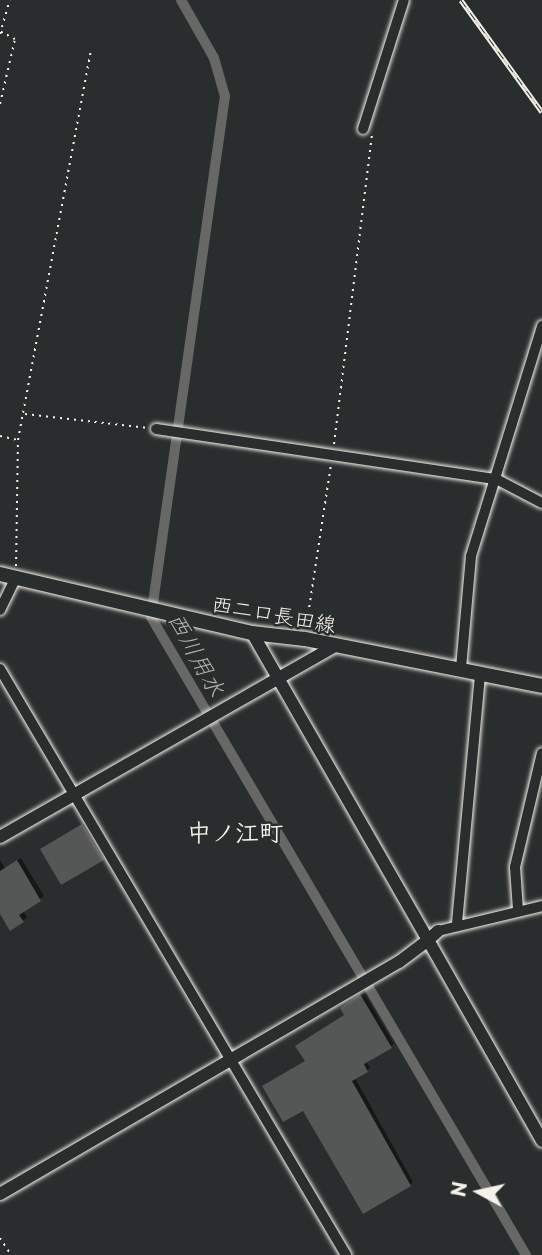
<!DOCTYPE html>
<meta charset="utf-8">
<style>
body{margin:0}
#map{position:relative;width:542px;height:1255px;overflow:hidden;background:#2a2d2e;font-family:"Playpen Sans","Klee One",sans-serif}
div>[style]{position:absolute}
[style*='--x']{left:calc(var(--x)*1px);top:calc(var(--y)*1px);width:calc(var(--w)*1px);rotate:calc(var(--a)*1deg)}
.shadow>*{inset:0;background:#0007}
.canal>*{height:10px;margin:-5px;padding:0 5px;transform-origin:5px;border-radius:5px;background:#676866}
.building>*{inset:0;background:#555756}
.path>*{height:2px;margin-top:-1px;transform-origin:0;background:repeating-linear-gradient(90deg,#f4f1e8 0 2px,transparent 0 7px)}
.roads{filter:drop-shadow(0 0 2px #f4f1e8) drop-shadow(0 0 2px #f4f1e8)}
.minor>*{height:10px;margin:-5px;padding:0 5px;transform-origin:5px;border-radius:5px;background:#2a2d2e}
.tertiary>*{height:12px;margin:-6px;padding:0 6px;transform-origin:6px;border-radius:6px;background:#2a2d2e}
.secondary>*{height:14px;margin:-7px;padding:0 7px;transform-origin:7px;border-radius:7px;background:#2a2d2e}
.rail>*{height:5px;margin-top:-2.5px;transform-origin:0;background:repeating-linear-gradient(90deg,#2a2d2e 0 8px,#f4f1e8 0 16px);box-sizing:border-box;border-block:2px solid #f4f1e8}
span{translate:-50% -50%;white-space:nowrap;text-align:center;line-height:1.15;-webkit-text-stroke:5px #2a2d2e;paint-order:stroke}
.street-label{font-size:21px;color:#f4f1e8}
.water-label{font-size:23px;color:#b5b3ae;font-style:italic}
.quarter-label{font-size:24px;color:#f4f1e8;font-weight:700}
.north{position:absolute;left:444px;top:1157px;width:70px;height:70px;-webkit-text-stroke:5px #2a2d2e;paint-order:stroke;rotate:278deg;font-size:19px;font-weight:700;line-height:28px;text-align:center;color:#f4f1e8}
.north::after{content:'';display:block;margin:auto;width:24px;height:32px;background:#f4f1e8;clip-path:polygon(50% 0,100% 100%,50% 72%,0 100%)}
</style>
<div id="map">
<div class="shadow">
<i style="clip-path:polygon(87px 822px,107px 854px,62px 883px,47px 845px)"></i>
<i style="clip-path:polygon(21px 858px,44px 896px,23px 911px,27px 917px,23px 921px,0 910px,0 860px,5px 868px)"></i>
<i style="clip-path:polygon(364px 993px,394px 1044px,366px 1061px,370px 1068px,355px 1078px,413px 1182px,410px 1185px,306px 1061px,346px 1015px,345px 1005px)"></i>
</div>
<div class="canal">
<i style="--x:181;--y:0;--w:67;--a:60.4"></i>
<i style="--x:214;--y:58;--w:40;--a:74"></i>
<i style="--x:225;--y:96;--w:526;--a:98.08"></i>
<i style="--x:151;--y:617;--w:740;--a:59.55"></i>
</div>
<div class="building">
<i style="clip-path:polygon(82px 824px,104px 860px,61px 885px,40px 849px)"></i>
<i style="clip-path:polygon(17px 860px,41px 901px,19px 915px,24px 922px,10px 931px,0 914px,0 871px)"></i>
<i style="clip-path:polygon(360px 994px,392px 1048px,364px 1064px,368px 1072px,352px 1081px,411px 1186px,363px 1214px,303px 1111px,283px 1122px,262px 1086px,305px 1061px,295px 1046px,344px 1015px,340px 1008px)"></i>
</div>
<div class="path">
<i style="--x:0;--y:34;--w:35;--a:-74"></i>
<i style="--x:0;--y:104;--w:67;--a:-77"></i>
<i style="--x:15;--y:39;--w:16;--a:-153"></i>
<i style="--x:25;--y:414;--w:124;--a:6.5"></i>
<i style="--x:0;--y:436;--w:17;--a:13"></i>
<i style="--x:334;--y:444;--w:312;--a:-83"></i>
<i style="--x:16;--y:566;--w:126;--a:-89.1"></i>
<i style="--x:18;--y:440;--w:396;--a:-79.4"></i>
<i style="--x:306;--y:628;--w:166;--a:-81.3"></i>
<i style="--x:0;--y:1238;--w:20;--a:57"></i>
</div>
<div class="roads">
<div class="minor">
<i style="--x:363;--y:129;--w:135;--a:-72.4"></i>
<i style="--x:156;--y:429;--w:344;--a:8.4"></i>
<i style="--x:496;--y:479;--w:52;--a:27.6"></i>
<i style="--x:0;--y:610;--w:37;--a:-64"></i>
<i style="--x:461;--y:668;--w:112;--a:-84.9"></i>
<i style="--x:471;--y:556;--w:241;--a:-72.8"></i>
<i style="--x:0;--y:669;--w:681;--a:59.44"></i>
<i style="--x:518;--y:910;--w:43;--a:-94"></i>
<i style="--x:515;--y:867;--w:117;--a:-76.7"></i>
<i style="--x:457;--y:923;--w:250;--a:-84.7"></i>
<i style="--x:438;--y:931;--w:107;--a:-13.5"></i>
</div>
<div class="tertiary">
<i style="--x:0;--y:837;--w:387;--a:-29.7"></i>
<i style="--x:438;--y:931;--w:13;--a:138"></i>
<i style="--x:428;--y:940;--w:231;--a:60.4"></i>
<i style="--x:0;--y:1194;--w:462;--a:-30.2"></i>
<i style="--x:399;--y:962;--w:36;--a:-37"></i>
<i style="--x:428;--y:940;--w:354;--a:-119.8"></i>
</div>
<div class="secondary">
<i style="--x:0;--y:574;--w:259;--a:13.2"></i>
<i style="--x:252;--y:633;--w:53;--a:6.5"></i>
<i style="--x:305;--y:639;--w:242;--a:11.2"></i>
</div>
</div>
<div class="rail">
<i style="--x:461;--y:0;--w:138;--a:54.1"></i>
</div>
<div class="street-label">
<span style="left:274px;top:613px;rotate:10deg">西二口長田線</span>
</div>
<div class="water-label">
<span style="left:197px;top:654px;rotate:61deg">西川用水</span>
</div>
<div class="quarter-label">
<span style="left:235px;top:832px">中ノ江町</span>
</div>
<div class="north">N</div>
</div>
